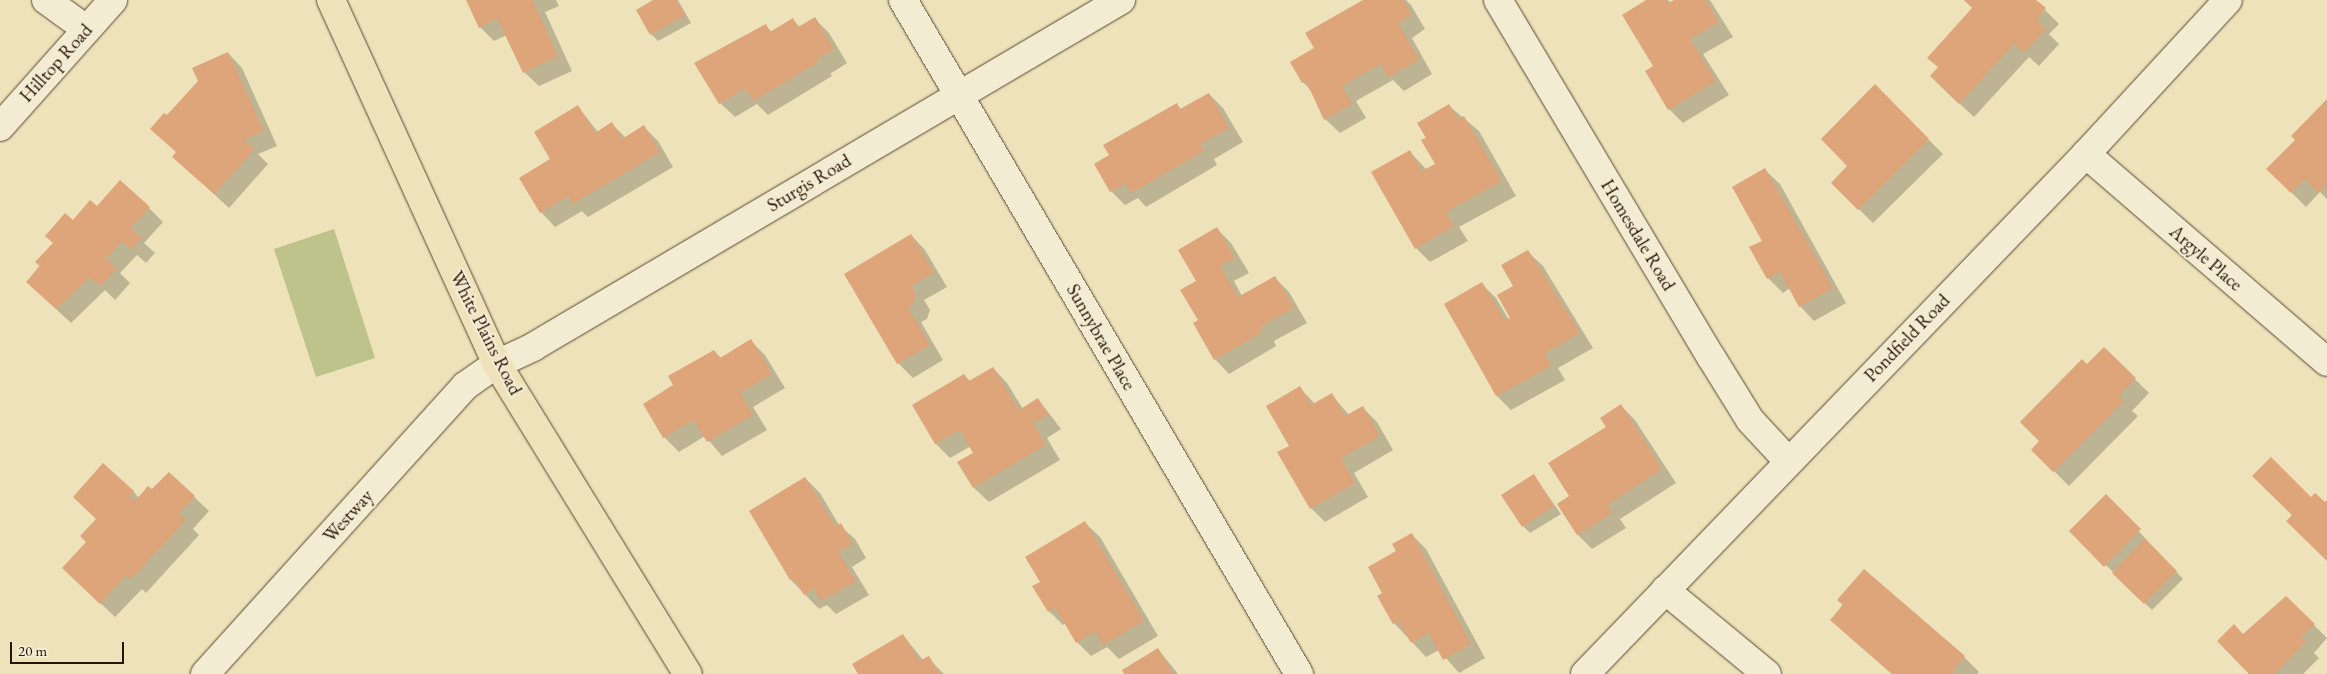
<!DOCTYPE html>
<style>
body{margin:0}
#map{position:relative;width:2327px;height:674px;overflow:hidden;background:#ede2b9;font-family:"EB Garamond",serif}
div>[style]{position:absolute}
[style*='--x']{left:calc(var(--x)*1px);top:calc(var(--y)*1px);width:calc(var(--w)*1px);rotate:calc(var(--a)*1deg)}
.green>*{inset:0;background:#bec28b}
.shadow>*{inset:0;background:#0003}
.building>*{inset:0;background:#dea57b}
.roads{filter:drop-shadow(0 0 1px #584633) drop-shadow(0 0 1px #584633)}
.street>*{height:28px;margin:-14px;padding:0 14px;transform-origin:14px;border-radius:14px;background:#f3ecd2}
.secondary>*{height:28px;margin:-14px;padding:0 14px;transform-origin:14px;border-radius:14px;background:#f3ecd2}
.primary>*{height:28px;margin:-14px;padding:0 14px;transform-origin:14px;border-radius:14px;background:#ede2b9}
span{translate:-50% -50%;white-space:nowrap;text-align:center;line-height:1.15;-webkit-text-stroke:4.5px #f3ecd2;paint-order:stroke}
.street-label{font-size:19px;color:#271206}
.scale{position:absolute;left:10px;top:642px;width:114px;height:22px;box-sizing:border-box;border:2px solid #271206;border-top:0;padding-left:6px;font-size:15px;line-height:18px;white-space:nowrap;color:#271206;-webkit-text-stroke:4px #f3ecd2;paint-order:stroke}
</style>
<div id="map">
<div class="green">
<i style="clip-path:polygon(334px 229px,375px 358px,316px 377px,274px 249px)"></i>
</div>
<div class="shadow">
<i style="clip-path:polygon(467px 0,556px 0,559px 6px,545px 12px,572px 71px,539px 86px,524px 72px,507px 35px,494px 41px,480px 27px)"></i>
<i style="clip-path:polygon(655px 0,678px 0,691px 23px,658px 41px,651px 34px)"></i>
<i style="clip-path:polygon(1365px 0,1406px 0,1411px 5px,1425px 29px,1412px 38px,1432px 74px,1404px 91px,1393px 80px,1356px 101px,1366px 118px,1340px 133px,1325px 119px,1313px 93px,1303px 82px,1315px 48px)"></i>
<i style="clip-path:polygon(1648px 0,1668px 0,1671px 3px,1676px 0,1710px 0,1733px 37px,1703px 54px,1729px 95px,1683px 123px,1669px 109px,1655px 67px)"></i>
<i style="clip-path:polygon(1964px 0,2035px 0,2059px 24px,2049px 34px,2059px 44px,2039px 66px,2029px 57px,1974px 117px,1946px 91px,1939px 68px,1974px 9px)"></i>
<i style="clip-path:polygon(814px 18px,829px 33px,847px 63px,830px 74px,832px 76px,768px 115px,757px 104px,735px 117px,720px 103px,766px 26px,772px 32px,792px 19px,800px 27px)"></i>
<i style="clip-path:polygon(228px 53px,242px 68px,277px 146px,258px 154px,268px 164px,229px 208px,174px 157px,177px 153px,167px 117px)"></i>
<i style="clip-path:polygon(1875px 86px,1943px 154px,1873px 223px,1832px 183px,1849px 166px)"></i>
<i style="clip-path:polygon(1209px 94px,1223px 108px,1243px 142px,1214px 159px,1217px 165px,1146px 207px,1138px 198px,1125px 205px,1111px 191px,1111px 156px,1177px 105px,1182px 110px)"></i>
<i style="clip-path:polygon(2327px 101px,2327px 199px,2320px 192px,2306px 207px,2268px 169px,2296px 140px)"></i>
<i style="clip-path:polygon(1449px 106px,1479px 131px,1516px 196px,1459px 227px,1468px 241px,1430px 262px,1416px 248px,1410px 152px,1427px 170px,1436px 165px,1428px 138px)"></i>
<i style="clip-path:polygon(578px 107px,598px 132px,612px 124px,626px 138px,644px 127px,658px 141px,673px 167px,588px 217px,582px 211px,555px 227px,541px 212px,520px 178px,552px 160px)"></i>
<i style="clip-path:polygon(1765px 170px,1780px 184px,1846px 303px,1814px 321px,1800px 306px,1790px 288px,1783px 293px,1768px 278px,1751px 248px,1764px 241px)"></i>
<i style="clip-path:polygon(97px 208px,149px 208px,163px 222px,144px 243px,155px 253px,146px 263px,137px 255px,120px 273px,130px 283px,115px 300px,105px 290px,71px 323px,27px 282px,73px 222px)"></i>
<i style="clip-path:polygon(1217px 229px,1231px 243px,1249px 273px,1234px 281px,1242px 296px,1275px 278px,1289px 292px,1307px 323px,1274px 341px,1276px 346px,1229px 374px,1215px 359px,1200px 320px,1198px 281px)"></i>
<i style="clip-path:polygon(911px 235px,925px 250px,947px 287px,924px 300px,930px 310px,927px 319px,921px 322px,943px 360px,913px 378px,898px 363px)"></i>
<i style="clip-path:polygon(1528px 252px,1543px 266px,1593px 348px,1558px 368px,1565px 380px,1511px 410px,1497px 396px,1482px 284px,1496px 298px,1509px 320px,1512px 318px,1515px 287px)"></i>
<i style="clip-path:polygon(751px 341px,765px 355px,785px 388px,753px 407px,767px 430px,722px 456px,705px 436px,679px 452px,664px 437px,644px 404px,675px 386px,714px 351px,721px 358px)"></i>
<i style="clip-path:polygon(2104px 349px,2149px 393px,2132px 411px,2138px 416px,2069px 486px,2033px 450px,2041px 441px,2087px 366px)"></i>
<i style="clip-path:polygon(993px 368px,1007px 383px,1023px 409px,1038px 399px,1061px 429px,1047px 438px,1060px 460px,989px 502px,974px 488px,959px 463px,975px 453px,971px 446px,950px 458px,936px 444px,913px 405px,964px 375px,971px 382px)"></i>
<i style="clip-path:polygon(1300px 388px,1315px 404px,1331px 394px,1349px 415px,1362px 407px,1377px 422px,1393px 450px,1354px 473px,1368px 497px,1325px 522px,1311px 508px,1291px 447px)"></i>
<i style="clip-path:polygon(1621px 406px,1635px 420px,1676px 483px,1620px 519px,1626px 528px,1592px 549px,1578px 535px,1558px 505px,1571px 496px)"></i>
<i style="clip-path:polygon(169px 473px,209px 511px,193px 529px,199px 535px,146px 593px,142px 589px,115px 617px,64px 568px,133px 491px,139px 498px,152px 491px)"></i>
<i style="clip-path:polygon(1534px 476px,1561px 514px,1530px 533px,1523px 526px)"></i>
<i style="clip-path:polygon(805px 478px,820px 493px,839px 525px,855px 539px,866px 558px,852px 567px,869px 595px,836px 614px,827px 605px,819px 609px,791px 580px)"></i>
<i style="clip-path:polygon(2106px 496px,2183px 579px,2152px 610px,2071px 531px)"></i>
<i style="clip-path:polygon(1085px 523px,1100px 537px,1158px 636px,1119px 659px,1107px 647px,1091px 656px,1077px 642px,1066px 623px,1063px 625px,1049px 611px,1042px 583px)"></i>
<i style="clip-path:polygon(1411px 534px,1426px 549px,1485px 658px,1459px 673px,1439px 650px,1426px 657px,1394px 623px,1384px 593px,1398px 551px)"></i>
<i style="clip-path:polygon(1865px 571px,1964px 657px,1979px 672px,1977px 674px,1892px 674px,1846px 634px,1832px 620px)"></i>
<i style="clip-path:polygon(2286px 598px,2327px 638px,2314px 653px,2319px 658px,2303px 674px,2251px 674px,2243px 635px)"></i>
<i style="clip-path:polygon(903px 635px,923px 660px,928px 658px,944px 674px,859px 674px)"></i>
<i style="clip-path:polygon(1158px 649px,1178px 674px,1126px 674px)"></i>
</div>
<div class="building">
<i style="clip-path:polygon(466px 0,532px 0,558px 56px,523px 73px,497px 18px,479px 28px)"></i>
<i style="clip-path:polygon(653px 0,676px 0,685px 15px,650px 35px,636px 10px)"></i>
<i style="clip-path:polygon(1363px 0,1403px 0,1412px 15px,1398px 23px,1419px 60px,1388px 77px,1381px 64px,1342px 86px,1352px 104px,1324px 120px,1306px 81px,1302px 83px,1290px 62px,1314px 48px,1305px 33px)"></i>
<i style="clip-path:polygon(1646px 0,1666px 0,1668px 3px,1674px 0,1706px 0,1719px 22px,1690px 39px,1716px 81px,1668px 110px,1645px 71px,1653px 66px,1622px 15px)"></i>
<i style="clip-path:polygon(1964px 0,2036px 0,2046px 8px,2036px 20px,2046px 29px,2024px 53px,2014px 44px,1959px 104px,1930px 76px,1938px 67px,1927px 58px,1972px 8px)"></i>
<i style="clip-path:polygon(815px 17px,834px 49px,817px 59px,819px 62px,753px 101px,745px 88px,719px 104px,694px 63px,766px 24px,770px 32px,793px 18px,798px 27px)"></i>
<i style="clip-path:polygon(228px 52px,264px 131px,244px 140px,255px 149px,214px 194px,172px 157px,176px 152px,150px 129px,164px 113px,167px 115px,198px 81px,192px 68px)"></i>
<i style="clip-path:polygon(1875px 84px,1929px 139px,1858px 210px,1831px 183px,1847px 166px,1821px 139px)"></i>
<i style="clip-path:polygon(1209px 93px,1229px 128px,1200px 144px,1204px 151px,1131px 193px,1125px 183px,1110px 192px,1094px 164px,1109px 155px,1103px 145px,1177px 103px,1180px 109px)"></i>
<i style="clip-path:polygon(2327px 99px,2327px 184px,2319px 193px,2305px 179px,2291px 193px,2266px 169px,2295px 140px,2291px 136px)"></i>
<i style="clip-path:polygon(1449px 104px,1458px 119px,1464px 116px,1502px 181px,1446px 212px,1454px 226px,1415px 249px,1371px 172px,1410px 150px,1422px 171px,1435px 164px,1421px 140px,1426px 138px,1417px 123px)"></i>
<i style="clip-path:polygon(578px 105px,595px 133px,612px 122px,622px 139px,644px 125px,660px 152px,573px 204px,569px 196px,540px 213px,519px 178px,550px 159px,534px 132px)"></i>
<i style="clip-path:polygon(1765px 168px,1833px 288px,1799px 307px,1780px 272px,1767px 279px,1749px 247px,1762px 241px,1732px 187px)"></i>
<i style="clip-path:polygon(120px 180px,150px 207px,130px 228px,142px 238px,131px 250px,122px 241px,106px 259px,117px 268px,100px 286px,90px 277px,56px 309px,26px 282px,40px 266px,35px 262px,53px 243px,45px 236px,65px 213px,73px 220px,90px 200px,97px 206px)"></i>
<i style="clip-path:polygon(1217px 227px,1235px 258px,1220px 266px,1238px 297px,1275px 276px,1294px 308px,1260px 327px,1263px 332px,1214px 360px,1193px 323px,1198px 320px,1180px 290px,1196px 281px,1178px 250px)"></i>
<i style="clip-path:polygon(911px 234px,934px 272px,911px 286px,916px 294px,913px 304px,908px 308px,930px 345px,897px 364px,844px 274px)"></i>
<i style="clip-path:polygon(1528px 250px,1580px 333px,1545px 353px,1551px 366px,1496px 396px,1444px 304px,1482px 282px,1505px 321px,1510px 318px,1497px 295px,1513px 286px,1501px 265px)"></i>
<i style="clip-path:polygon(751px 339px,772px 374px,740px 393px,753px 415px,707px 442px,694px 420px,663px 438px,643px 404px,673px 385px,668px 376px,714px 350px,720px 358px)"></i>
<i style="clip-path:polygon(2104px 347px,2136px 378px,2119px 395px,2124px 401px,2053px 472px,2031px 450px,2039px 441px,2020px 422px,2082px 359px,2087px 364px)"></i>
<i style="clip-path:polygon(993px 367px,1019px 410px,1038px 398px,1048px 415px,1033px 423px,1046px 445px,973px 488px,957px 462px,973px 453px,960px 430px,935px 444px,912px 405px,964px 374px,969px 381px)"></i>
<i style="clip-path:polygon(1300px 386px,1311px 405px,1332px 393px,1345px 416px,1363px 406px,1380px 436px,1341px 458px,1355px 483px,1310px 509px,1277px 452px,1289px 446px,1266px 406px)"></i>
<i style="clip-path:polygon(1621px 404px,1662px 469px,1607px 505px,1612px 513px,1577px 535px,1557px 504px,1569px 496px,1548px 463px,1606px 427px,1600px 418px)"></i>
<i style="clip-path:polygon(2271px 457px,2311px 497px,2315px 493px,2325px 502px,2327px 500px,2327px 561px,2286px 521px,2292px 515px,2252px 476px)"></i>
<i style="clip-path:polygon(103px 463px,134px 491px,129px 496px,135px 501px,148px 486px,152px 489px,169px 472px,195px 496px,179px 514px,186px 520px,131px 579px,126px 575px,100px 604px,62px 568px,86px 542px,80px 536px,96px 519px,73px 497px)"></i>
<i style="clip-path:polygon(1534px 474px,1554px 506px,1522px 527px,1501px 495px)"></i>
<i style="clip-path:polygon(805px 477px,835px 526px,841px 523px,853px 544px,838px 552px,856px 581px,821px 601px,814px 589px,804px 595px,794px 579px,790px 580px,749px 511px)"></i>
<i style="clip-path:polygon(2106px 494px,2141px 529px,2104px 567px,2069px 531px)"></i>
<i style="clip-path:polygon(1085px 521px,1144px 621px,1103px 645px,1095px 631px,1076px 643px,1055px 607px,1048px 612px,1032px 586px,1040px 582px,1025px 557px)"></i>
<i style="clip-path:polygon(1412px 533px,1471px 644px,1443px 660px,1429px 633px,1411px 643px,1398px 621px,1393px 624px,1377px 596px,1382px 593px,1368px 567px,1396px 551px,1392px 544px)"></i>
<i style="clip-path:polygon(2145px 539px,2177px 571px,2144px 604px,2112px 573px)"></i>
<i style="clip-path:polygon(1864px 569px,1965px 656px,1952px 672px,1955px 674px,1892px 674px,1830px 620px,1843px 605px,1837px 600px)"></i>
<i style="clip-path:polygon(2286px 596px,2315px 624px,2301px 637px,2306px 642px,2275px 674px,2249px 674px,2217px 641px,2234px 624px,2243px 634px)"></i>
<i style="clip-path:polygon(903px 634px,919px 661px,929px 656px,940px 674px,858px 674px,852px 664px)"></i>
<i style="clip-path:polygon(1158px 648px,1173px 674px,1124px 674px,1122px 670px)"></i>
</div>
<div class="roads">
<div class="street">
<i style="--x:46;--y:0;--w:49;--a:35.9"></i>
<i style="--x:903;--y:0;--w:782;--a:59.56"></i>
<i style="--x:1498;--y:0;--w:416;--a:59.2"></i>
<i style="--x:1711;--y:357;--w:74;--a:58.2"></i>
<i style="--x:1750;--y:420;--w:56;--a:47.2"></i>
<i style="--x:0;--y:127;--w:170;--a:-48.3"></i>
<i style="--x:2086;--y:154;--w:318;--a:40.8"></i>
<i style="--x:1665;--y:590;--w:132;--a:39.5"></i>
<i style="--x:205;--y:674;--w:388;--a:-47.9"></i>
<i style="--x:465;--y:386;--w:39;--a:-35"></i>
<i style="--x:497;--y:364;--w:40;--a:-25"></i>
<i style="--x:533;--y:347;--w:683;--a:-30.55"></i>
</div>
<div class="secondary">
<i style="--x:1585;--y:674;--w:722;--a:-46.07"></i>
<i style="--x:2086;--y:154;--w:209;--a:-47.3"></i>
</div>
<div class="primary">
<i style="--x:331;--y:0;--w:400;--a:65.5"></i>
<i style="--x:497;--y:364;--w:364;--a:58.4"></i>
</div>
</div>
<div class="street-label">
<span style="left:56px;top:63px;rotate:-48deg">Hilltop Road</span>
<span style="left:809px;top:183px;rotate:-31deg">Sturgis Road</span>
<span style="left:1638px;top:235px;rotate:59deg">Homesdale Road</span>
<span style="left:2206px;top:258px;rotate:41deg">Argyle Place</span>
<span style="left:486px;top:333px;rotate:63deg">White Plains Road</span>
<span style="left:1101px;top:337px;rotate:60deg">Sunnybrae Place</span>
<span style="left:1907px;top:338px;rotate:-46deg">Pondfield Road</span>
<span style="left:348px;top:516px;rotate:-48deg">Westway</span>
</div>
<div class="scale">20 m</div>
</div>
